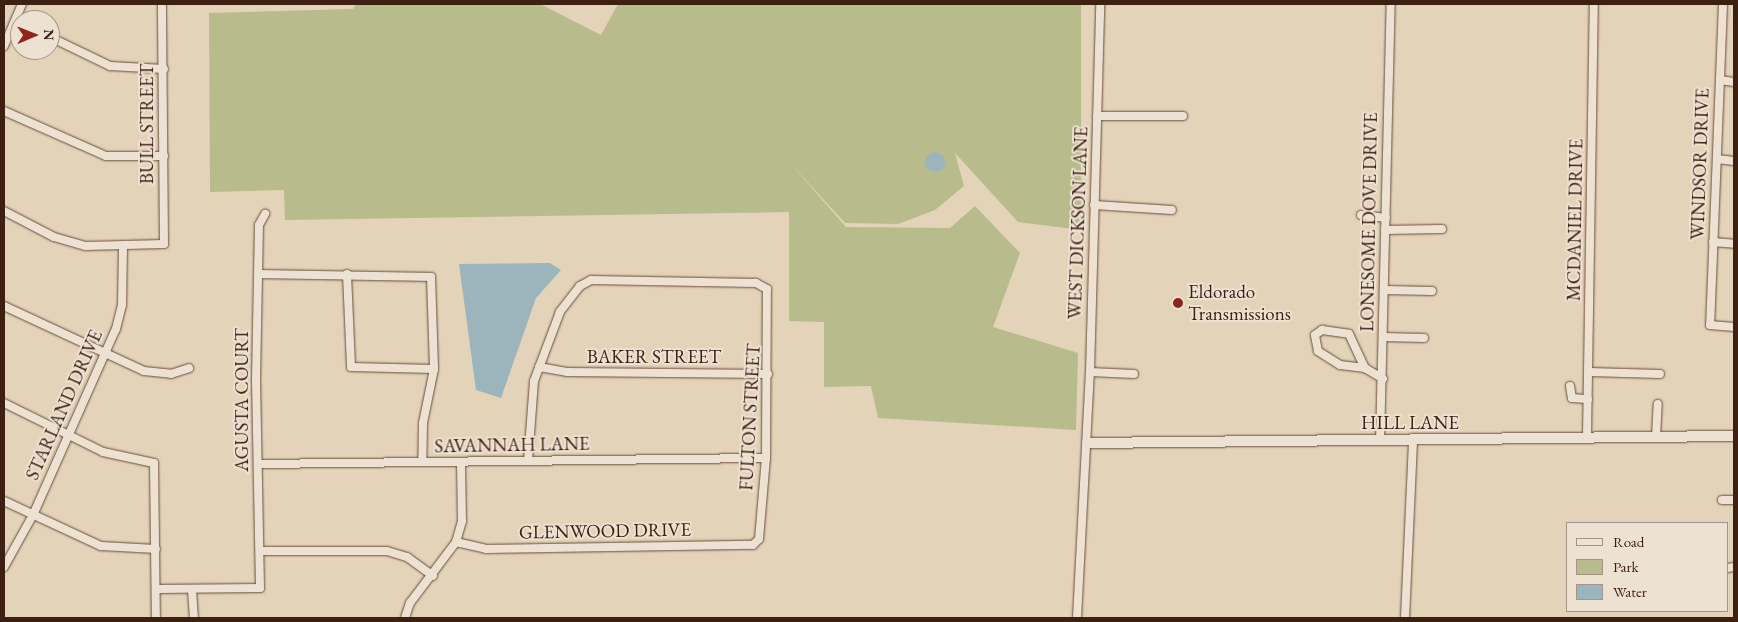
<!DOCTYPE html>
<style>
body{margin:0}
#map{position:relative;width:1738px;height:622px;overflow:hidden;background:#e3d3b9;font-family:"EB Garamond",serif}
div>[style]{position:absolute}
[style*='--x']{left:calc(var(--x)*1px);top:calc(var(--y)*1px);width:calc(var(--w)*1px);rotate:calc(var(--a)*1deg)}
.green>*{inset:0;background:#b8bb8c}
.water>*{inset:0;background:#9cb4bb}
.round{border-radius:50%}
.roads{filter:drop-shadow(0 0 1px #674d3c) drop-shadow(0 0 1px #674d3c)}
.minor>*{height:8px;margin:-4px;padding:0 4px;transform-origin:4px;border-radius:4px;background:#ede2d2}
.tertiary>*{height:10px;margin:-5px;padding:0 5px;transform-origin:5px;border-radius:5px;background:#ede2d2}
.dots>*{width:14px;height:14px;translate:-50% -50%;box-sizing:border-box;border:2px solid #ede2d2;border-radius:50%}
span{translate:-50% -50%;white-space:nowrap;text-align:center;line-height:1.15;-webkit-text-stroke:4px #ede2d2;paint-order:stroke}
.street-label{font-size:19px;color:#3e2013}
.poi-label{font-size:19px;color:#3e2013}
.left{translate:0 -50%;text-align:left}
.frame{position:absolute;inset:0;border:5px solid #3e2013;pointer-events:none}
.legend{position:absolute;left:1566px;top:522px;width:162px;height:90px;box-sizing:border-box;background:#ede2d2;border:1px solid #a79486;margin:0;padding:6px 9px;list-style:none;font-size:15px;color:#3e2013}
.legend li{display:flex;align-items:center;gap:10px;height:25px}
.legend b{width:25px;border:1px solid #a79486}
.north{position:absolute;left:10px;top:10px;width:50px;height:50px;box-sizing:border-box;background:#ede2d2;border:1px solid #a79486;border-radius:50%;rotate:89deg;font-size:14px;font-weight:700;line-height:20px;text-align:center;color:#3e2013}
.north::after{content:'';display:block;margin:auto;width:18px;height:22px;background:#8f2418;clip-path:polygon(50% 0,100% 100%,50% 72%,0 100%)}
</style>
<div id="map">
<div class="green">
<i style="clip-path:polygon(356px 4px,540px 4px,601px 35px,618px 4px,1081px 4px,1081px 230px,1018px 222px,955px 153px,964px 186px,935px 210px,898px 224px,845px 223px,790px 163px,846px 227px,950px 228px,975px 206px,1020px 253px,993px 327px,1078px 353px,1076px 430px,878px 418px,871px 386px,824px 387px,824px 322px,789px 321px,789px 212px,285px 220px,284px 190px,210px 192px,209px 13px,353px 9px)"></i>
</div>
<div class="water">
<i class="round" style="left:925px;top:152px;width:20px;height:20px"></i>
<i style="clip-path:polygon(550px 263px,561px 270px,536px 298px,501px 398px,476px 390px,459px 264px)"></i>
</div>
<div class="roads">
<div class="minor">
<i style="--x:1723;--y:4;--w:321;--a:92.3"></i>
<i style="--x:1710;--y:325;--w:24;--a:5"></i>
<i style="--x:50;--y:37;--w:67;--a:25.8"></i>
<i style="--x:110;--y:66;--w:54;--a:3.2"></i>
<i style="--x:4;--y:46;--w:46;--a:-66.8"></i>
<i style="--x:1720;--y:80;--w:14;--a:8"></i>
<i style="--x:4;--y:111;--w:111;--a:23.8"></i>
<i style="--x:106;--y:156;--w:58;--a:0"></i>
<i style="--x:1097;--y:116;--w:86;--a:0"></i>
<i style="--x:1717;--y:159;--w:17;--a:7"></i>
<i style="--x:1094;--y:205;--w:78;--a:3.7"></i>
<i style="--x:4;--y:211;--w:56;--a:27.5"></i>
<i style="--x:54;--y:237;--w:33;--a:16"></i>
<i style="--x:86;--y:246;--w:78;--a:-1.5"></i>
<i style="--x:164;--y:244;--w:240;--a:-90.5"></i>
<i style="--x:1361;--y:215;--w:25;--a:7"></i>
<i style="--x:1385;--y:230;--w:57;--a:-1"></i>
<i style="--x:1713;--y:242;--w:21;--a:5"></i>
<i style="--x:260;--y:274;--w:171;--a:1"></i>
<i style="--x:431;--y:277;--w:92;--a:88.1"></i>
<i style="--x:434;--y:369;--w:55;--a:101.5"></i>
<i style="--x:423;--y:423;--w:39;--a:91"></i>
<i style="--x:347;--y:274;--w:93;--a:87.5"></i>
<i style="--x:351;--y:367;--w:83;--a:1.4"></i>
<i style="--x:1384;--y:290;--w:48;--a:1.2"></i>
<i style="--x:4;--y:306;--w:154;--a:24.9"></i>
<i style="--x:144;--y:371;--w:27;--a:6"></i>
<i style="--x:171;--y:374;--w:19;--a:-18"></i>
<i style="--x:1322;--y:330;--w:27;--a:8"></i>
<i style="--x:1349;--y:334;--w:38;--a:65"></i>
<i style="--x:1365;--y:368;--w:25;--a:-173"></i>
<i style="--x:1340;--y:365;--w:26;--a:-148"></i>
<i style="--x:1318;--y:351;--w:16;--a:-101"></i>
<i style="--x:1315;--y:335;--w:9;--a:-36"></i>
<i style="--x:1383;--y:337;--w:41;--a:1.4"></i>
<i style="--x:539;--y:367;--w:28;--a:10"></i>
<i style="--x:567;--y:372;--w:201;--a:0.6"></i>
<i style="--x:1365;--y:368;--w:21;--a:31"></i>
<i style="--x:1090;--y:372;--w:44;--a:2.6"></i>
<i style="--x:1589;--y:372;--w:71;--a:1.6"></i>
<i style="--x:1570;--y:386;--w:12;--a:81"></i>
<i style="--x:1572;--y:398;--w:16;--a:4"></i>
<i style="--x:4;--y:403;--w:110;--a:26.3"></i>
<i style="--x:103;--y:452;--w:52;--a:12.2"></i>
<i style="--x:154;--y:463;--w:155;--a:89.3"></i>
<i style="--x:1587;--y:437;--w:433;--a:-89.1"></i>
<i style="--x:1656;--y:437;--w:33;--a:-87"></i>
<i style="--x:1380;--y:441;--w:437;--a:-88.6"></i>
<i style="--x:258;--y:464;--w:508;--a:-0.68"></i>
<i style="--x:1722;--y:500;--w:12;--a:0"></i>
<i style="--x:4;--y:501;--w:107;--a:24.9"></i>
<i style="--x:101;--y:546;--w:55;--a:3.1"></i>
<i style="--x:456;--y:542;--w:31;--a:13"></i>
<i style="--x:486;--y:549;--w:267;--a:-0.9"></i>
<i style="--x:753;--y:545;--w:8;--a:-45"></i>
<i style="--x:759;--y:539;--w:81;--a:-85.1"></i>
<i style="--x:766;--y:458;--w:169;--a:-89.7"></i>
<i style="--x:767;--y:289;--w:13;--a:-151"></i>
<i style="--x:756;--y:283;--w:165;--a:-179"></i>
<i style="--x:591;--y:280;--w:13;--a:151"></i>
<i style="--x:580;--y:286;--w:33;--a:128"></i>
<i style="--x:560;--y:312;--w:74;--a:110.6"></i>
<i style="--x:534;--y:381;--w:79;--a:94.3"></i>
<i style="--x:260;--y:551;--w:127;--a:0"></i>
<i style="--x:387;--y:551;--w:21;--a:17"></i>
<i style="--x:407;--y:557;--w:32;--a:36"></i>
<i style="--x:4;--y:567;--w:60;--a:-60.9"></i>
<i style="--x:33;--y:515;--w:204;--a:-66"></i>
<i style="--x:116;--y:329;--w:25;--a:-76"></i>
<i style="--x:122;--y:305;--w:57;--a:-89"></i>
<i style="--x:1727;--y:568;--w:7;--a:-8"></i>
<i style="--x:157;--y:589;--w:103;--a:-0.6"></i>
<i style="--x:260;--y:588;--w:208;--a:-91.1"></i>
<i style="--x:256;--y:380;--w:155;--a:-88.9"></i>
<i style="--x:259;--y:225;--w:13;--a:-61"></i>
<i style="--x:192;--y:590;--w:28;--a:86"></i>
<i style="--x:405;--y:618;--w:16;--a:-72"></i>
<i style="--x:410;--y:603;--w:76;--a:-53"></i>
<i style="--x:456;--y:542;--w:22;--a:-74"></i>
<i style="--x:462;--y:521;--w:59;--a:-91"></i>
<i style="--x:1077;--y:618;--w:246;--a:-87"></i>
<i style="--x:1090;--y:372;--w:368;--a:-88.4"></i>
<i style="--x:1405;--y:618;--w:177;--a:-87.4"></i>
</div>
<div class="tertiary">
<i style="--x:1087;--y:443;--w:647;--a:-0.62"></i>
</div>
</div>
<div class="dots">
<i style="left:1178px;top:303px;background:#8f2418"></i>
</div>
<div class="street-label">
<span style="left:147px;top:124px;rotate:-90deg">BULL STREET</span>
<span style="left:1700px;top:164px;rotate:-88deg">WINDSOR DRIVE</span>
<span style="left:1575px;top:220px;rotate:-89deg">MCDANIEL DRIVE</span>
<span style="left:1369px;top:222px;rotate:-89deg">LONESOME DOVE DRIVE</span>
<span style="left:1078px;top:223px;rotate:-88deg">WEST DICKSON LANE</span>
<span style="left:654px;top:357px">BAKER STREET</span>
<span style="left:242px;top:400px;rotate:-90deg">AGUSTA COURT</span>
<span style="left:64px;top:405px;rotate:-66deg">STARLAND DRIVE</span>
<span style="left:750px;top:417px;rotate:-87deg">FULTON STREET</span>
<span style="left:1410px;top:423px">HILL LANE</span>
<span style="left:512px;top:445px;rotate:-1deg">SAVANNAH LANE</span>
<span style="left:605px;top:531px;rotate:-1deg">GLENWOOD DRIVE</span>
</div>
<div class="poi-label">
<span class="left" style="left:1188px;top:303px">Eldorado<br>Transmissions</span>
</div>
<div class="frame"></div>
<ul class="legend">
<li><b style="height:6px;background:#ede2d2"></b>Road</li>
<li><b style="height:14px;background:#b8bb8c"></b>Park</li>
<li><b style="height:14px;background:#9cb4bb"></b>Water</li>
</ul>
<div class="north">N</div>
</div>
